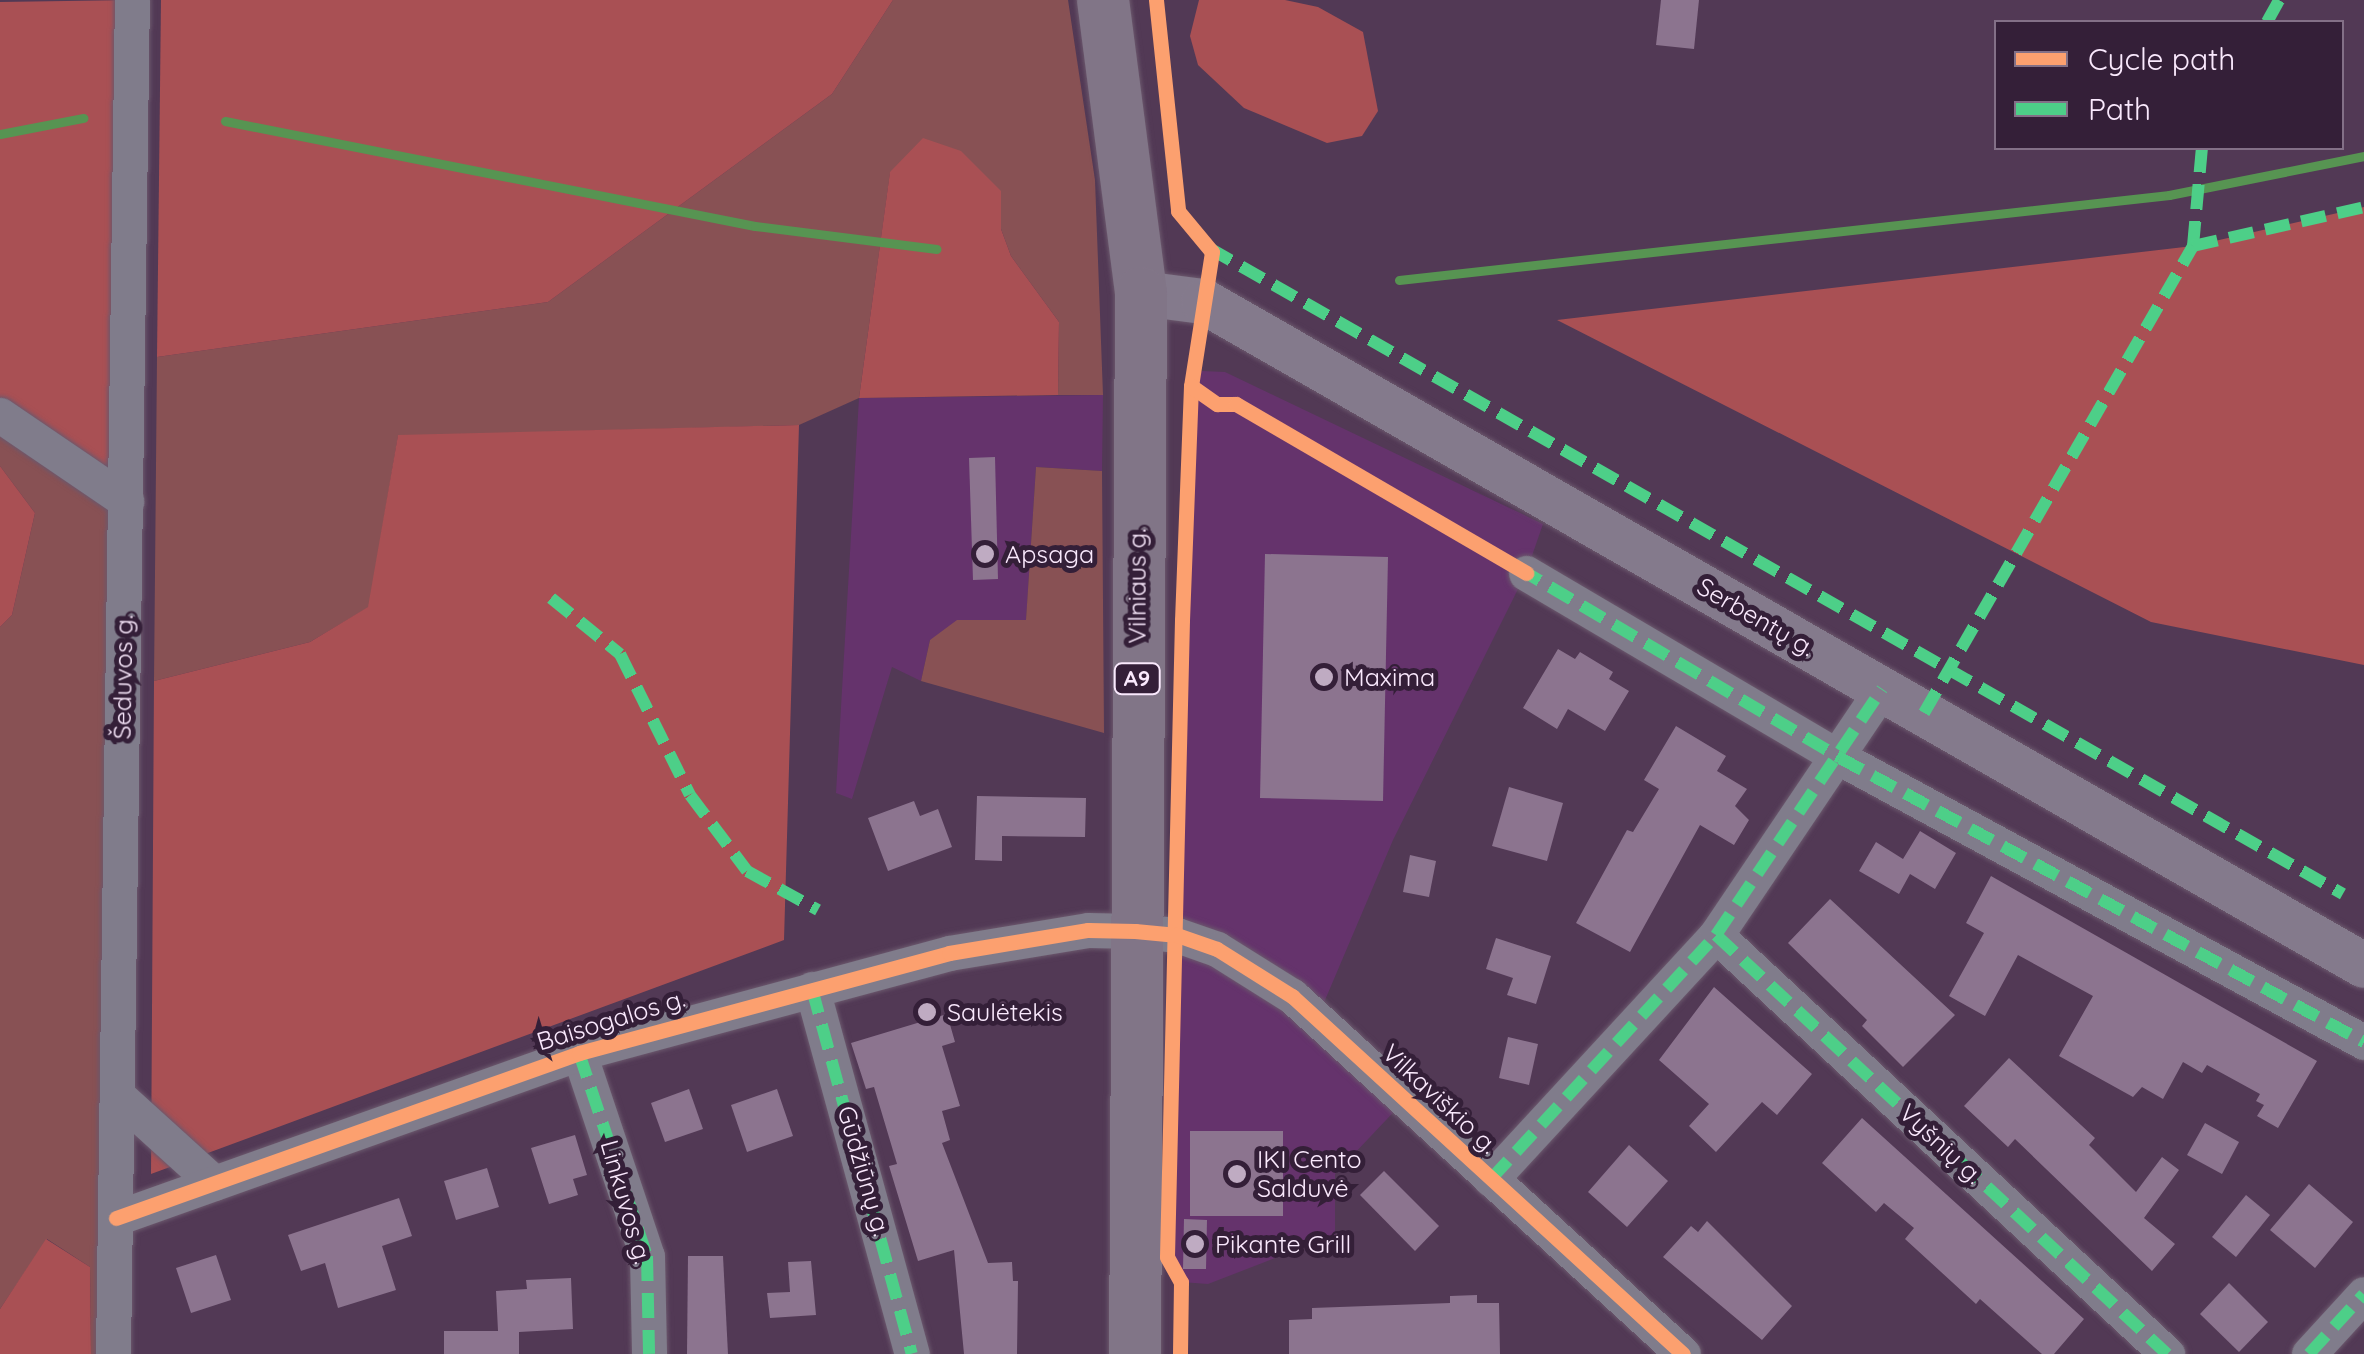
<!DOCTYPE html>
<meta charset="utf-8">
<style>
body{margin:0}
#map{position:relative;width:2364px;height:1354px;overflow:hidden;background:#523955;font-family:Quicksand,sans-serif}
div>[style]{position:absolute}
[style*='--x']{left:calc(var(--x)*1px);top:calc(var(--y)*1px);width:calc(var(--w)*1px);rotate:calc(var(--a)*1deg)}
.built>*{inset:0;background:#65336c}
.green>*{inset:0;background:#885154}
.forest>*{inset:0;background:#a95054}
.stream>*{height:9px;margin:-4.5px;padding:0 4.5px;transform-origin:4.5px;border-radius:4.5px;background:#579452}
.building>*{inset:0;background:#8c748f}
.roads{filter:drop-shadow(0 0 2px #6b586d) drop-shadow(0 0 2px #6b586d)}
.minor>*{height:35px;margin:-17.5px;padding:0 17.5px;transform-origin:17.5px;border-radius:17.5px;background:#807c8b}
.major>*{height:45px;margin:-22.5px;padding:0 22.5px;transform-origin:22.5px;border-radius:22.5px;background:#847a8c}
.highway>*{height:52px;margin:-26px;padding:0 26px;transform-origin:26px;border-radius:26px;background:#817587}
.quiet>*{height:12px;margin-top:-6px;transform-origin:0;background:repeating-linear-gradient(90deg,#4dcf88 0 25px,transparent 0 37px)}
.cycleway>*{height:15px;margin:-7.5px;padding:0 7.5px;transform-origin:7.5px;border-radius:7.5px;background:#fca06f}
.dots>*{width:28px;height:28px;translate:-50% -50%;box-sizing:border-box;border:5px solid #341f38;border-radius:50%}
span{translate:-50% -50%;white-space:nowrap;text-align:center;line-height:1.15;-webkit-text-stroke:10px #341f38;paint-order:stroke}
.shield-label span{padding:2px 8px;background:#341f38;border:2px solid;border-radius:8px;-webkit-text-stroke-width:0}
.shield-label{font-size:22px;color:#fae9fd;font-weight:700}
.poi-label{font-size:25px;color:#fae9fd}
.left{translate:0 -50%;text-align:left}
.street-label{font-size:25px;color:#fae9fd}
.legend{position:absolute;left:1994px;top:20px;width:350px;height:130px;box-sizing:border-box;background:#341f38;border:2px solid #837087;margin:0;padding:12px 18px;list-style:none;font-size:30px;color:#fae9fd}
.legend li{display:flex;align-items:center;gap:20px;height:50px}
.legend b{width:50px;border:2px solid #837087}
</style>
<div id="map">
<div class="built">
<i style="clip-path:polygon(1202px 371px,1225px 372px,1543px 524px,1526px 573px,1393px 840px,1317px 1019px,1405px 1100px,1335px 1174px,1335px 1235px,1208px 1284px,1181px 1282px,1167px 1257px,1191px 386px)"></i>
<i style="clip-path:polygon(1103px 395px,1102px 471px,1036px 467px,1026px 621px,930px 640px,921px 681px,892px 667px,852px 799px,836px 793px,859px 398px)"></i>
</div>
<div class="green">
<i style="clip-path:polygon(893px 0,1068px 0,1095px 180px,1103px 395px,1058px 395px,1059px 322px,1011px 256px,1001px 229px,1000px 191px,890px 173px,859px 398px,799px 425px,398px 436px,369px 607px,310px 642px,154px 681px,157px 357px,548px 302px,832px 94px)"></i>
<i style="clip-path:polygon(0 415px,126px 501px,113px 1354px,91px 1354px,90px 1267px,47px 1239px,0 1309px,0 627px,12px 615px,35px 513px,0 466px)"></i>
<i style="clip-path:polygon(1036px 467px,1102px 471px,1104px 733px,921px 681px,930px 640px,957px 620px,1026px 620px)"></i>
</div>
<div class="forest">
<i style="clip-path:polygon(132px 0,126px 501px,0 415px,0 2px)"></i>
<i style="clip-path:polygon(161px 0,893px 0,832px 94px,548px 302px,157px 357px)"></i>
<i style="clip-path:polygon(1199px 0,1285px 0,1318px 7px,1363px 32px,1378px 111px,1362px 136px,1327px 143px,1244px 108px,1198px 65px,1190px 36px)"></i>
<i style="clip-path:polygon(923px 138px,961px 151px,1001px 191px,1001px 229px,1011px 256px,1059px 322px,1058px 395px,859px 398px,890px 172px)"></i>
<i style="clip-path:polygon(2364px 207px,2364px 665px,2151px 622px,1557px 320px,2193px 246px)"></i>
<i style="clip-path:polygon(799px 425px,784px 940px,151px 1174px,154px 681px,310px 642px,368px 607px,398px 435px)"></i>
<i style="clip-path:polygon(0 466px,35px 513px,12px 615px,0 627px)"></i>
<i style="clip-path:polygon(46px 1239px,90px 1267px,91px 1354px,0 1354px,0 1309px)"></i>
</div>
<div class="stream">
<i style="--x:225;--y:121;--w:540;--a:11.21"></i>
<i style="--x:755;--y:226;--w:183;--a:7.2"></i>
<i style="--x:0;--y:134;--w:85;--a:-10.9"></i>
<i style="--x:1399;--y:280;--w:775;--a:-6.3"></i>
<i style="--x:2169;--y:195;--w:199;--a:-11.3"></i>
</div>
<div class="building">
<i style="clip-path:polygon(1661px 0,1699px 0,1694px 49px,1656px 45px)"></i>
<i style="clip-path:polygon(995px 457px,998px 579px,973px 580px,969px 458px)"></i>
<i style="clip-path:polygon(1265px 554px,1388px 557px,1383px 801px,1260px 798px)"></i>
<i style="clip-path:polygon(1558px 649px,1575px 659px,1580px 652px,1613px 672px,1609px 679px,1629px 691px,1605px 731px,1568px 709px,1557px 729px,1523px 708px)"></i>
<i style="clip-path:polygon(1676px 726px,1726px 756px,1717px 771px,1747px 789px,1735px 806px,1749px 820px,1734px 845px,1700px 825px,1630px 952px,1576px 923px,1627px 830px,1633px 832px,1659px 789px,1644px 780px)"></i>
<i style="clip-path:polygon(1509px 787px,1563px 803px,1547px 861px,1492px 846px)"></i>
<i style="clip-path:polygon(977px 796px,1086px 798px,1085px 837px,1002px 836px,1002px 861px,975px 860px)"></i>
<i style="clip-path:polygon(914px 801px,920px 816px,938px 809px,952px 847px,888px 871px,868px 818px)"></i>
<i style="clip-path:polygon(1920px 831px,1956px 853px,1935px 889px,1910px 874px,1899px 894px,1859px 871px,1876px 842px,1903px 859px)"></i>
<i style="clip-path:polygon(1410px 855px,1436px 861px,1429px 897px,1403px 892px)"></i>
<i style="clip-path:polygon(1991px 876px,2317px 1061px,2278px 1128px,2257px 1116px,2264px 1105px,2256px 1101px,2260px 1094px,2207px 1065px,2202px 1073px,2183px 1062px,2163px 1099px,2142px 1087px,2133px 1097px,2059px 1056px,2093px 996px,2018px 955px,1985px 1016px,1949px 996px,1984px 933px,1966px 923px)"></i>
<i style="clip-path:polygon(1830px 899px,1955px 1015px,1903px 1067px,1862px 1026px,1867px 1020px,1788px 943px)"></i>
<i style="clip-path:polygon(1496px 938px,1551px 956px,1536px 1004px,1507px 995px,1513px 978px,1486px 969px)"></i>
<i style="clip-path:polygon(1714px 987px,1812px 1074px,1777px 1115px,1762px 1102px,1716px 1152px,1689px 1126px,1709px 1104px,1659px 1060px)"></i>
<i style="clip-path:polygon(947px 1014px,955px 1042px,942px 1046px,960px 1106px,942px 1111px,950px 1140px,942px 1143px,988px 1263px,1012px 1262px,1013px 1281px,1018px 1281px,1017px 1354px,964px 1354px,954px 1250px,918px 1261px,889px 1166px,897px 1164px,874px 1087px,866px 1089px,851px 1043px)"></i>
<i style="clip-path:polygon(1508px 1037px,1538px 1044px,1529px 1085px,1499px 1078px)"></i>
<i style="clip-path:polygon(2009px 1058px,2095px 1138px,2089px 1145px,2136px 1192px,2162px 1157px,2179px 1170px,2144px 1218px,2175px 1244px,2152px 1271px,2015px 1139px,2008px 1147px,1964px 1106px)"></i>
<i style="clip-path:polygon(689px 1089px,703px 1129px,665px 1142px,651px 1103px)"></i>
<i style="clip-path:polygon(777px 1089px,793px 1136px,747px 1152px,731px 1105px)"></i>
<i style="clip-path:polygon(1862px 1118px,2084px 1319px,2054px 1354px,2042px 1354px,1980px 1299px,1976px 1304px,1905px 1239px,1914px 1228px,1884px 1203px,1876px 1212px,1822px 1163px)"></i>
<i style="clip-path:polygon(2205px 1123px,2239px 1142px,2222px 1174px,2187px 1155px)"></i>
<i style="clip-path:polygon(1190px 1131px,1283px 1131px,1283px 1216px,1190px 1216px)"></i>
<i style="clip-path:polygon(575px 1135px,587px 1175px,573px 1179px,578px 1195px,549px 1204px,531px 1148px)"></i>
<i style="clip-path:polygon(1629px 1145px,1668px 1181px,1627px 1227px,1588px 1192px)"></i>
<i style="clip-path:polygon(487px 1168px,499px 1207px,456px 1220px,444px 1181px)"></i>
<i style="clip-path:polygon(1384px 1171px,1439px 1226px,1415px 1251px,1360px 1195px)"></i>
<i style="clip-path:polygon(2309px 1184px,2353px 1222px,2315px 1268px,2270px 1230px)"></i>
<i style="clip-path:polygon(2246px 1195px,2270px 1215px,2236px 1257px,2212px 1237px)"></i>
<i style="clip-path:polygon(399px 1198px,412px 1236px,382px 1246px,396px 1290px,338px 1308px,325px 1263px,301px 1271px,288px 1235px)"></i>
<i style="clip-path:polygon(1184px 1219px,1207px 1220px,1206px 1269px,1183px 1269px)"></i>
<i style="clip-path:polygon(1707px 1221px,1792px 1306px,1762px 1340px,1663px 1257px,1691px 1226px,1698px 1232px)"></i>
<i style="clip-path:polygon(216px 1255px,231px 1300px,191px 1313px,176px 1268px)"></i>
<i style="clip-path:polygon(688px 1256px,723px 1256px,728px 1354px,687px 1354px)"></i>
<i style="clip-path:polygon(811px 1261px,816px 1315px,770px 1318px,767px 1293px,790px 1292px,788px 1262px)"></i>
<i style="clip-path:polygon(571px 1278px,573px 1329px,519px 1332px,519px 1354px,444px 1354px,444px 1331px,498px 1331px,496px 1291px,527px 1289px,526px 1280px)"></i>
<i style="clip-path:polygon(2229px 1283px,2268px 1322px,2239px 1352px,2200px 1314px)"></i>
<i style="clip-path:polygon(1477px 1295px,1477px 1303px,1499px 1303px,1500px 1354px,1289px 1354px,1289px 1320px,1312px 1319px,1312px 1308px,1450px 1303px,1450px 1296px)"></i>
</div>
<div class="roads">
<div class="minor">
<i style="--x:0;--y:415;--w:153;--a:34.3"></i>
<i style="--x:1526;--y:573;--w:364;--a:30.5"></i>
<i style="--x:1840;--y:758;--w:596;--a:28.46"></i>
<i style="--x:1716;--y:935;--w:616;--a:42.89"></i>
<i style="--x:812;--y:989;--w:378;--a:74.7"></i>
<i style="--x:579;--y:1053;--w:214;--a:71.5"></i>
<i style="--x:647;--y:1256;--w:98;--a:88.8"></i>
<i style="--x:117;--y:1095;--w:131;--a:42.2"></i>
<i style="--x:1491;--y:1179;--w:332;--a:-47.3"></i>
<i style="--x:1716;--y:935;--w:297;--a:-56"></i>
<i style="--x:116;--y:1218;--w:492;--a:-19.6"></i>
<i style="--x:579;--y:1053;--w:383;--a:-15.1"></i>
<i style="--x:949;--y:953;--w:141;--a:-9.4"></i>
<i style="--x:1088;--y:930;--w:47;--a:1.2"></i>
<i style="--x:1135;--y:931;--w:42;--a:5.4"></i>
<i style="--x:1177;--y:935;--w:42;--a:19.3"></i>
<i style="--x:1217;--y:949;--w:89;--a:32.1"></i>
<i style="--x:1292;--y:996;--w:530;--a:42.48"></i>
<i style="--x:113;--y:1354;--w:1354;--a:-89.2"></i>
<i style="--x:2309;--y:1354;--w:81;--a:-47.5"></i>
</div>
<div class="major">
<i style="--x:1141;--y:293;--w:63;--a:7.4"></i>
<i style="--x:1203;--y:301;--w:1337;--a:29.77"></i>
</div>
<div class="highway">
<i style="--x:1103;--y:0;--w:295;--a:82.6"></i>
<i style="--x:1141;--y:293;--w:1061;--a:90.32"></i>
</div>
</div>
<div class="quiet">
<i style="--x:2267;--y:22;--w:25;--a:-61"></i>
<i style="--x:2193;--y:246;--w:98;--a:-84.8"></i>
<i style="--x:1209;--y:248;--w:1305;--a:29.67"></i>
<i style="--x:1518;--y:568;--w:374;--a:30.5"></i>
<i style="--x:1840;--y:758;--w:596;--a:28.46"></i>
<i style="--x:551;--y:598;--w:89;--a:39.1"></i>
<i style="--x:620;--y:654;--w:157;--a:63.6"></i>
<i style="--x:690;--y:795;--w:95;--a:53.1"></i>
<i style="--x:747;--y:871;--w:81;--a:28.8"></i>
<i style="--x:1924;--y:713;--w:539;--a:-60.06"></i>
<i style="--x:2193;--y:246;--w:175;--a:-12.8"></i>
<i style="--x:1716;--y:935;--w:616;--a:42.89"></i>
<i style="--x:812;--y:989;--w:378;--a:74.7"></i>
<i style="--x:579;--y:1053;--w:214;--a:71.5"></i>
<i style="--x:647;--y:1256;--w:98;--a:88.8"></i>
<i style="--x:1491;--y:1179;--w:332;--a:-47.3"></i>
<i style="--x:1716;--y:935;--w:297;--a:-56"></i>
<i style="--x:2309;--y:1354;--w:81;--a:-47.5"></i>
</div>
<div class="cycleway">
<i style="--x:1156;--y:0;--w:212;--a:84"></i>
<i style="--x:1178;--y:211;--w:53;--a:50.3"></i>
<i style="--x:1212;--y:252;--w:136;--a:98.9"></i>
<i style="--x:1191;--y:386;--w:234;--a:92.2"></i>
<i style="--x:1182;--y:620;--w:637;--a:91.35"></i>
<i style="--x:1167;--y:1257;--w:29;--a:61"></i>
<i style="--x:1181;--y:1282;--w:72;--a:90.8"></i>
<i style="--x:1191;--y:386;--w:32;--a:35"></i>
<i style="--x:1217;--y:404;--w:19;--a:0"></i>
<i style="--x:1236;--y:404;--w:336;--a:30.2"></i>
<i style="--x:116;--y:1218;--w:492;--a:-19.6"></i>
<i style="--x:579;--y:1053;--w:383;--a:-15.1"></i>
<i style="--x:949;--y:953;--w:141;--a:-9.4"></i>
<i style="--x:1088;--y:930;--w:47;--a:1.2"></i>
<i style="--x:1135;--y:931;--w:42;--a:5.4"></i>
<i style="--x:1177;--y:935;--w:42;--a:19.3"></i>
<i style="--x:1217;--y:949;--w:89;--a:32.1"></i>
<i style="--x:1292;--y:996;--w:530;--a:42.48"></i>
</div>
<div class="dots">
<i style="left:985px;top:554px;background:#bfabc2"></i>
<i style="left:1324px;top:677px;background:#bfabc2"></i>
<i style="left:927px;top:1012px;background:#bfabc2"></i>
<i style="left:1237px;top:1174px;background:#bfabc2"></i>
<i style="left:1195px;top:1244px;background:#bfabc2"></i>
</div>
<div class="shield-label">
<span style="left:1137px;top:679px">A9</span>
</div>
<div class="poi-label">
<span class="left" style="left:1005px;top:554px">Apsaga</span>
<span class="left" style="left:1344px;top:677px">Maxima</span>
<span class="left" style="left:947px;top:1012px">Saulėtekis</span>
<span class="left" style="left:1257px;top:1174px">IKI Cento<br>Salduvė</span>
<span class="left" style="left:1215px;top:1244px">Pikante Grill</span>
</div>
<div class="street-label">
<span style="left:1137px;top:586px;rotate:-90deg">Vilniaus g.</span>
<span style="left:1756px;top:617px;rotate:30deg">Serbentų g.</span>
<span style="left:123px;top:677px;rotate:-89deg">Šeduvos g.</span>
<span style="left:611px;top:1020px;rotate:-17deg">Baisogalos g.</span>
<span style="left:1440px;top:1099px;rotate:43deg">Vilkaviškio g.</span>
<span style="left:1941px;top:1144px;rotate:43deg">Vyšnių g.</span>
<span style="left:864px;top:1171px;rotate:74deg">Gūdžiūnų g.</span>
<span style="left:626px;top:1202px;rotate:74deg">Linkuvos g.</span>
</div>
<ul class="legend">
<li><b style="height:12px;background:#fca06f"></b>Cycle path</li>
<li><b style="height:12px;background:#4dcf88"></b>Path</li>
</ul>
</div>
